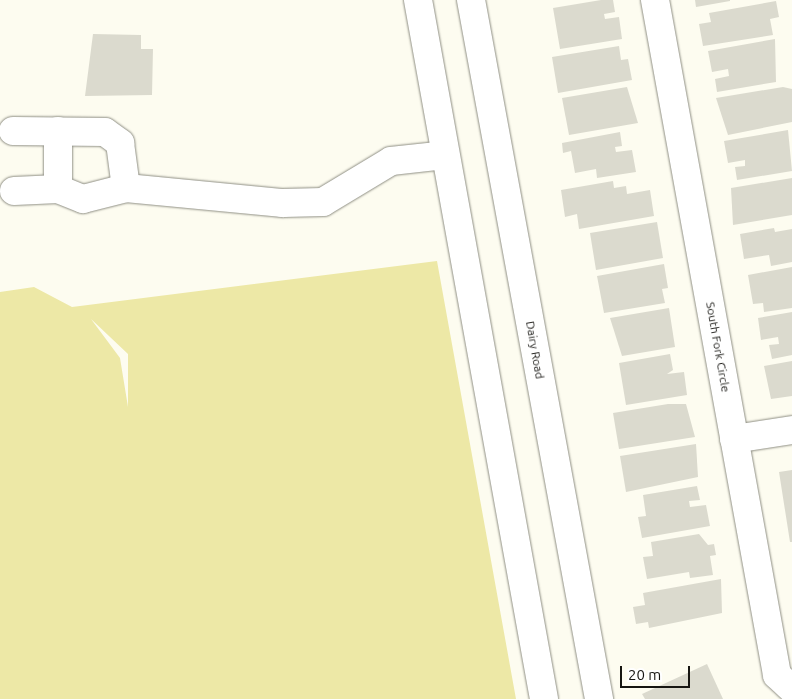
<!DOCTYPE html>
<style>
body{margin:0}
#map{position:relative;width:792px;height:699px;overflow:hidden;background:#fdfcf0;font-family:Ubuntu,sans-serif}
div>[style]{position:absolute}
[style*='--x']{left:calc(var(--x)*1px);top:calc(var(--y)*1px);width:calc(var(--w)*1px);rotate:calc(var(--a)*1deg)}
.green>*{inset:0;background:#ede8a6}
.building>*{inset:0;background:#dbdace}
.roads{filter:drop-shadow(0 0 1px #8f8f84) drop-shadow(0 0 1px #8f8f84)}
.minor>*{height:28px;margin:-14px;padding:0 14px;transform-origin:14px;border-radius:14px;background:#fff}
span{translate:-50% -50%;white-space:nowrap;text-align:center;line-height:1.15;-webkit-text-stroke:4px #fff;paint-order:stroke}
.street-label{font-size:12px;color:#161511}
.scale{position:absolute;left:620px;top:666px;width:70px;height:22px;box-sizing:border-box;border:2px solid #161511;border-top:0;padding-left:6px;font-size:15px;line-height:18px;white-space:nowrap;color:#161511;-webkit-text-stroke:4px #fff;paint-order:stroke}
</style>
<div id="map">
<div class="green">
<i style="clip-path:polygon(evenodd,437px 261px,516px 699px,0 699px,0 292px,34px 287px,72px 307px,437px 261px,91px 319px,128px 354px,128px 407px,120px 358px,91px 319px)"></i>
</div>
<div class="building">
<i style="clip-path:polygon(601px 0,613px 0,615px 12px,604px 14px,605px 19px,619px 17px,622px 39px,560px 49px,553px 8px)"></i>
<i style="clip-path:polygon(695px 0,730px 0,730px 1px,696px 7px)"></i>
<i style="clip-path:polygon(776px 1px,779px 17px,770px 19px,773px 35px,703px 46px,699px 24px,711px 22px,709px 13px)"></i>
<i style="clip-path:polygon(93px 34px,141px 35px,141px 49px,153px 49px,152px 95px,85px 96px)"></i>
<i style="clip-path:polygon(775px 39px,776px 82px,717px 92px,715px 79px,729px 76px,728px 69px,712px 72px,708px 51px)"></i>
<i style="clip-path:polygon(619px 46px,621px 60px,628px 59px,632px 80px,558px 93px,552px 57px)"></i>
<i style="clip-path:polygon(627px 87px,638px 123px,569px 135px,562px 98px)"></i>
<i style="clip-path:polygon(783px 87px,792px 89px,792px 122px,728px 135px,716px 98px)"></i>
<i style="clip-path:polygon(788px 130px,792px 171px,737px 180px,735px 167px,745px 166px,745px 160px,728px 163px,724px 141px)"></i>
<i style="clip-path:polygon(620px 132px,622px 146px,615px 147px,616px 152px,632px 150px,636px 172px,597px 178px,596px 169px,575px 173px,571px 151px,563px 153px,562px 143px)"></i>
<i style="clip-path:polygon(792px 178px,792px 215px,733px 225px,731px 188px)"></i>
<i style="clip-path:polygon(613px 181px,614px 188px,626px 186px,627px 194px,650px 190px,654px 216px,579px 229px,577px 214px,565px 217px,561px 190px)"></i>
<i style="clip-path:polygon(657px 222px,663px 258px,596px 270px,590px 233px)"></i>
<i style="clip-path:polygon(774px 228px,775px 232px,792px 229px,792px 262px,771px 266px,769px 255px,744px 259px,740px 234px)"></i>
<i style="clip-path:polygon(664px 264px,668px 288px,662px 289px,665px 303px,604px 313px,597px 276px)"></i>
<i style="clip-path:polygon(792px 267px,792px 308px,764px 312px,763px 303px,753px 304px,748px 275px)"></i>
<i style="clip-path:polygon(669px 308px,675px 347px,622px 356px,610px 318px)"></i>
<i style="clip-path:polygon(792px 312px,792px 355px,772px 359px,769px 345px,779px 344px,778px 337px,761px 340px,758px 318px)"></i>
<i style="clip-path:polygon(670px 354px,673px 370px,667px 374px,684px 372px,687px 395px,626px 405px,619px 363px)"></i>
<i style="clip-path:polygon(792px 361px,792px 396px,771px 399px,764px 366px)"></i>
<i style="clip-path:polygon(668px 404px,686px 404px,695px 437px,619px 449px,613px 413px)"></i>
<i style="clip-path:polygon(696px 444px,698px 477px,626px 492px,620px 456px)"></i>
<i style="clip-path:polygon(792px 470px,792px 542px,790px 542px,779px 472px)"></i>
<i style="clip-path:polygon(697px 486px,700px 500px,689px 501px,690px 507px,706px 505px,710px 526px,642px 538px,638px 517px,646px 516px,643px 495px)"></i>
<i style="clip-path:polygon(699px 534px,708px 545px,714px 544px,716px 555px,710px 556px,713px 575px,690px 578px,689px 572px,647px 579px,643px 557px,653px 556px,651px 542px)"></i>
<i style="clip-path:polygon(721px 579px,722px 613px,649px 628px,648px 622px,636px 624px,633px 607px,645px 605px,643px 593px)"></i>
<i style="clip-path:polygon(707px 664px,723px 699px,645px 699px,642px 694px)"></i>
</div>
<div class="roads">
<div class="minor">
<i style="--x:418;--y:0;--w:710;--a:79.78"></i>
<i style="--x:471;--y:0;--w:711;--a:79.62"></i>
<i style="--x:655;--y:0;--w:686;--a:79.75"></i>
<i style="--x:777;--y:675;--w:21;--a:43"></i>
<i style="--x:13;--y:131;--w:92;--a:0.6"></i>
<i style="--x:105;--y:132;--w:19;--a:36"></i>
<i style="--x:120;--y:143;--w:45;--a:82.4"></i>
<i style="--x:126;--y:188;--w:158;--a:5.5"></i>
<i style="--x:283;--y:203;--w:40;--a:-1.4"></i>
<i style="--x:323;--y:202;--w:79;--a:-31.1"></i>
<i style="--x:391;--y:161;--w:54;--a:-6.3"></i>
<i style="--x:58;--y:189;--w:58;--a:-90"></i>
<i style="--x:14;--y:191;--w:44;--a:-2.6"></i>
<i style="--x:58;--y:189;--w:27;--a:22"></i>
<i style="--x:83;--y:199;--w:44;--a:-14.3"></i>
<i style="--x:734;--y:439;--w:59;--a:-8.8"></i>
</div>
</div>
<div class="street-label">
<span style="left:718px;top:347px;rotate:80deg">South Fork Circle</span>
<span style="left:535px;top:350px;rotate:80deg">Dairy Road</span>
</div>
<div class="scale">20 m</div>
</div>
